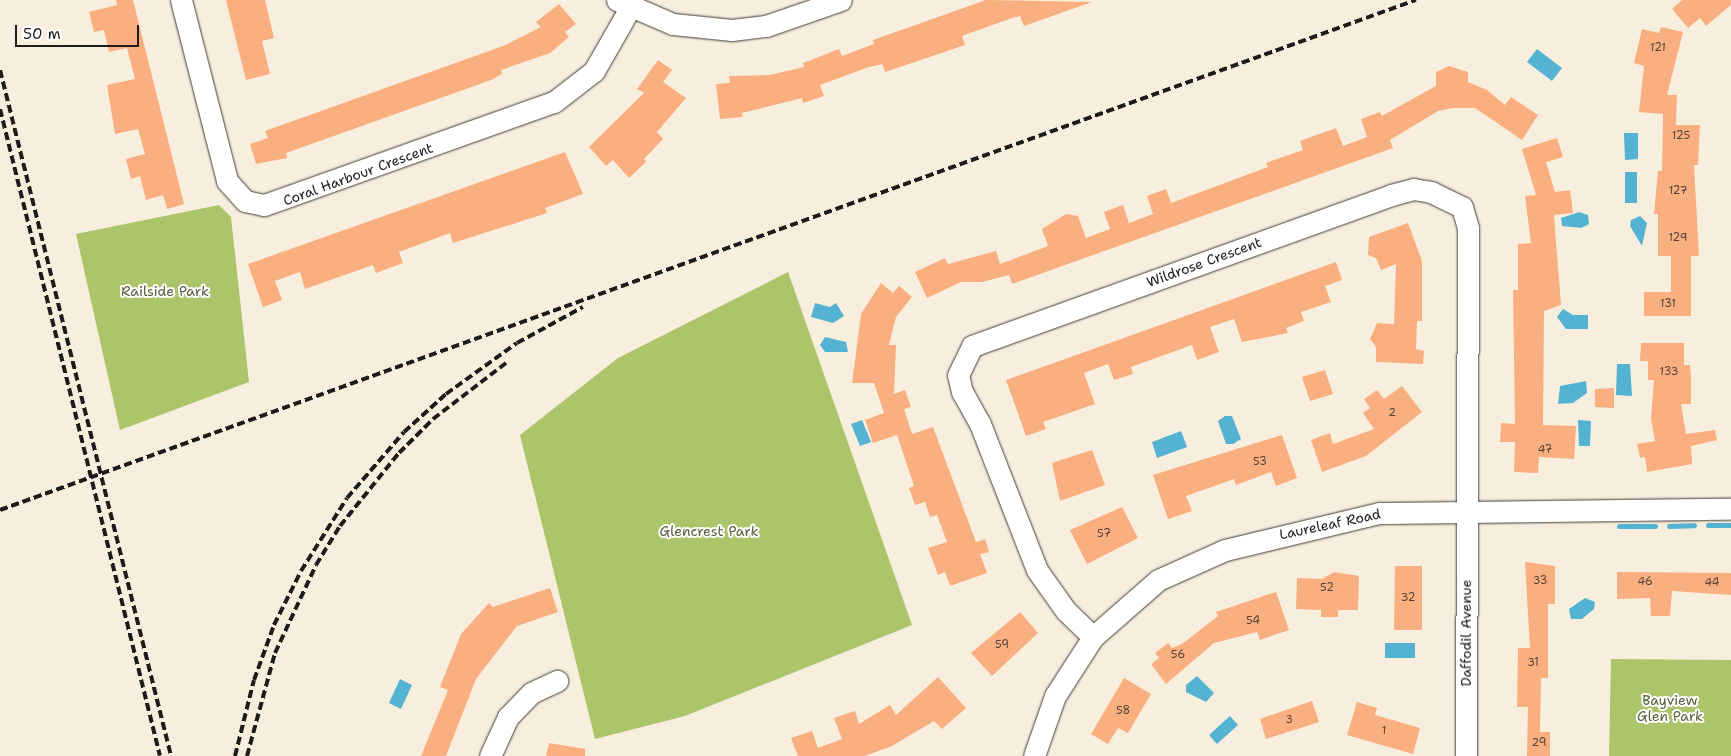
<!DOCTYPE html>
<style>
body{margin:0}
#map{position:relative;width:1731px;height:756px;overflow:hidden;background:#f8eedd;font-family:"Shantell Sans",sans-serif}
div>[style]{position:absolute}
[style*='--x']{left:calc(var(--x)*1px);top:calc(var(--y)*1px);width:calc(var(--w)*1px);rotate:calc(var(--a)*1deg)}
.green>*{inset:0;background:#adc56a}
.water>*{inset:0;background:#54b3d3}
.stream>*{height:5px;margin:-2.5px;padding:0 2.5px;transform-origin:2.5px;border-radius:2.5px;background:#54b3d3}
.building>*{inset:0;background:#f9af80}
.roads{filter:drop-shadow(0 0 1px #3d3c39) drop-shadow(0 0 1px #3d3c39)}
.minor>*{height:21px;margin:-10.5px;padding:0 10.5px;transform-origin:10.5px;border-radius:10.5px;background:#fff}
.rail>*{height:4px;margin-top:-2px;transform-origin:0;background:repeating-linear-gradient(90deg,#1c1c1c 0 8px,transparent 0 12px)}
span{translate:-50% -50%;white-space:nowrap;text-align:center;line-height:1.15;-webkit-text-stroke:4px #fff;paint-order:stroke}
.number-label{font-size:11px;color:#534135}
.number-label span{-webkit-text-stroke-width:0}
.street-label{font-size:14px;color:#1c1c1c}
.park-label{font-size:14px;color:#56603b}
.scale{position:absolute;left:15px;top:25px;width:124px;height:22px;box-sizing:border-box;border:2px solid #1c1c1c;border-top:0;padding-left:6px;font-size:15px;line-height:18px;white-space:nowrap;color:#1c1c1c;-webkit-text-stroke:4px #fff;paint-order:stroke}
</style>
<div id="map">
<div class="green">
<i style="clip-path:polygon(219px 205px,231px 217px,249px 382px,120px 430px,76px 234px)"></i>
<i style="clip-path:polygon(788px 272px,912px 625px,685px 716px,595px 739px,520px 435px,618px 358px)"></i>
<i style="clip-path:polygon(1611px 659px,1731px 660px,1731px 756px,1609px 756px)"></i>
</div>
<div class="water">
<i style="clip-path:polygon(1537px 49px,1562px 68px,1552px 81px,1527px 62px)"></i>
<i style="clip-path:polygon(1624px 133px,1638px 133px,1638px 159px,1625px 160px)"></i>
<i style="clip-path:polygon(1625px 172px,1637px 172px,1637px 203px,1625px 203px)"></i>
<i style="clip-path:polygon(1579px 212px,1588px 215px,1589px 224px,1581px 228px,1562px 226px,1561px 218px)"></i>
<i style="clip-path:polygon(1640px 216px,1647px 223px,1642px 246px,1630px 226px,1631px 220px)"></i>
<i style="clip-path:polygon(815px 303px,830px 307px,836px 303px,844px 316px,833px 323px,811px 317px)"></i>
<i style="clip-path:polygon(1563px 309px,1573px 315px,1588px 315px,1588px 329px,1566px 329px,1557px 317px)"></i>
<i style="clip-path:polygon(825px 337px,846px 342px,848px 352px,825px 352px,820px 345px)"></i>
<i style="clip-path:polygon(1617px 364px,1630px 364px,1632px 396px,1616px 395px)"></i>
<i style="clip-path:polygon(1586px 381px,1587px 393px,1573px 403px,1558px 404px,1560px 386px)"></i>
<i style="clip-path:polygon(1225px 416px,1232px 416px,1241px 439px,1233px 444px,1226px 444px,1218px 421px)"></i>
<i style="clip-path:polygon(862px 420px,871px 442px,860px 446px,851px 424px)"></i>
<i style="clip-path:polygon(1578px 420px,1591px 421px,1590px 446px,1579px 446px)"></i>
<i style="clip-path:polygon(1181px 431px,1187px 447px,1157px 458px,1152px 442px)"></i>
<i style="clip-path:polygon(1585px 598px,1595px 602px,1594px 609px,1582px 619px,1571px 619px,1569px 609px)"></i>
<i style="clip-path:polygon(1385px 643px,1415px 643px,1415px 658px,1385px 658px)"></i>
<i style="clip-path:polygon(1197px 676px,1214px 693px,1206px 702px,1186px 692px,1186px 685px)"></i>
<i style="clip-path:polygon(400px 679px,412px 685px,401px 709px,389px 703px)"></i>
<i style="clip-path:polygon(1230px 716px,1238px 725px,1217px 744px,1209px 735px)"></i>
</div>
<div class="stream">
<i style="--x:1708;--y:525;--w:23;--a:0"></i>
<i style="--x:1619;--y:526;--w:36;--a:0"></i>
<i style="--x:1669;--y:526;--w:25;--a:-2"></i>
</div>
<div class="building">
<i style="clip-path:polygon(116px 0,133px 0,184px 204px,167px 209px,163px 195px,146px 200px,140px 176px,131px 179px,126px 159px,145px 154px,138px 129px,115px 134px,107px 85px,135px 79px,127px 48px,109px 52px,104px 30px,94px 32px,89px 12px,117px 5px)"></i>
<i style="clip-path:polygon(226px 0,265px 0,274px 38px,262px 41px,270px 74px,246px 80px)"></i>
<i style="clip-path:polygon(986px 0,1092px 2px,1024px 26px,1020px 16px,1012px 18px,962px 36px,965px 45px,885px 72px,882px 64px,869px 67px,820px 85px,824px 96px,803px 103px,802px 98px,742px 113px,743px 117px,720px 119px,716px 84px,730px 83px,729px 76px,770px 75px,804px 67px,803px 63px,839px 49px,842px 56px,874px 44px,873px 40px)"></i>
<i style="clip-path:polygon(1682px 0,1731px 0,1731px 5px,1706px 26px,1700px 18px,1688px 28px,1672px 9px)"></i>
<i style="clip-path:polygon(559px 4px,576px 24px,565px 32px,569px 37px,550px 53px,501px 70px,502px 74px,491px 80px,286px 153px,287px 158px,256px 164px,250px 144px,268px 138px,265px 131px,503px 46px,541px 27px,536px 22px)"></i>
<i style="clip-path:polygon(1661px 27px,1683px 32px,1667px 95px,1677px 95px,1676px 125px,1700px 125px,1698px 165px,1694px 165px,1699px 256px,1691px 256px,1691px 316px,1644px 316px,1644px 292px,1671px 292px,1671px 256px,1658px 256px,1658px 214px,1654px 214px,1658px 171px,1662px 171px,1663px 114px,1639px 112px,1644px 66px,1634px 63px,1642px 29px,1659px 33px)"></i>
<i style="clip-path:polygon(658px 60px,672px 70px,663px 82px,686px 98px,657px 132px,663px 139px,644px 159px,646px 162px,629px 178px,613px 160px,606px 166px,589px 147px,644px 93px,637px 89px)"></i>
<i style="clip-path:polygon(1449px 66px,1468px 72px,1468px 82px,1487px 90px,1505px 105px,1511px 97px,1538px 115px,1522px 140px,1475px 108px,1453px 108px,1438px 111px,1390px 140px,1393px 148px,1012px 284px,1009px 275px,982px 282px,961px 282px,927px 298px,915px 272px,945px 258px,948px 264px,996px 251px,1000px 264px,1048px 246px,1042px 229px,1066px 214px,1078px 216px,1086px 238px,1110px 229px,1104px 212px,1123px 205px,1129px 223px,1153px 214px,1147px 196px,1166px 189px,1171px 203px,1268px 167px,1266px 163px,1303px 150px,1300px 141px,1336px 128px,1343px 146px,1367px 137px,1361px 119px,1380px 112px,1382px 116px,1436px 86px,1436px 72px)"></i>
<i style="clip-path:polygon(1557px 138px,1563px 157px,1546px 162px,1555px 192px,1570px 190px,1573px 213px,1554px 215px,1561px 305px,1544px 311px,1543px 425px,1576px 426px,1574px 459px,1539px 457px,1538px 473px,1514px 472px,1515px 442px,1500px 442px,1501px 423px,1515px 424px,1513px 290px,1518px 290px,1518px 244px,1531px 243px,1525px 196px,1536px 195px,1522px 149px)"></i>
<i style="clip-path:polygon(565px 152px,583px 194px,545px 208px,547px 213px,453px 243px,450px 233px,399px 252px,403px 263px,376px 273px,373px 265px,305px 289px,300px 272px,275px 281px,282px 300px,263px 307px,248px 264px)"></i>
<i style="clip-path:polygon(1408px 223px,1422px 261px,1422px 321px,1417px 321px,1416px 349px,1424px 351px,1423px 364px,1376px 362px,1376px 347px,1370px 339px,1377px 323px,1394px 324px,1396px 264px,1381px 270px,1376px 258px,1368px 255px,1369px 237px)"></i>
<i style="clip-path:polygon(1336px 262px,1342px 280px,1325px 286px,1331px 302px,1301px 312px,1304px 321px,1286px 328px,1288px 333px,1242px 342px,1234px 319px,1210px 327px,1219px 352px,1197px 360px,1192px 345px,1131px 367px,1133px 374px,1114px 380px,1108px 364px,1084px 373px,1095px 404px,1043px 422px,1046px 429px,1026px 436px,1006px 380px)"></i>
<i style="clip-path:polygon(881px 283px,893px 293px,899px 286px,912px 297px,896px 317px,889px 345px,896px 345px,894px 394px,905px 390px,911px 407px,904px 409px,912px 434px,933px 427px,976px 542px,985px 539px,989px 552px,980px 554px,987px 573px,950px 586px,945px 572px,938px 575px,928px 548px,947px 542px,937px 515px,930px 517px,925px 502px,915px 505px,909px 488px,914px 486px,897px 435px,873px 443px,865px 420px,884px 413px,874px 383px,852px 383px,861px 314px)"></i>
<i style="clip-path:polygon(1641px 343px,1684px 343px,1684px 365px,1690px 365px,1691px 378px,1691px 404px,1681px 404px,1686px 434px,1715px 430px,1717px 440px,1691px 446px,1692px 464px,1647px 472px,1645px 457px,1640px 458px,1637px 444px,1655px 441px,1651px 419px,1654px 380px,1648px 380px,1648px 361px,1640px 361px)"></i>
<i style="clip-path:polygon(1325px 370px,1333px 394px,1310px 401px,1302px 377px)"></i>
<i style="clip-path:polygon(1402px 386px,1422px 412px,1366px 456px,1322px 472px,1311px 440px,1330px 433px,1333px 444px,1374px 429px,1363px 413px,1370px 408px,1364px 399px,1377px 390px,1384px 399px)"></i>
<i style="clip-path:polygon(1614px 388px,1614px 408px,1595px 407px,1595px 389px)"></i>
<i style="clip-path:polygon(1282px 435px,1297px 478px,1276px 486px,1271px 472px,1236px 485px,1234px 479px,1186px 496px,1192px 511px,1168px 519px,1153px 475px)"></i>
<i style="clip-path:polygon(1092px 450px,1105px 485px,1060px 501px,1052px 463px)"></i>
<i style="clip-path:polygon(1122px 507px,1138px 538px,1087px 564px,1070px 530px)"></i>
<i style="clip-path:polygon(1525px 562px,1555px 566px,1555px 604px,1548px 604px,1548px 678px,1541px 678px,1540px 732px,1550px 732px,1550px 756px,1527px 756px,1528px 707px,1517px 707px,1518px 648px,1530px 648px)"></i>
<i style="clip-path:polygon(1395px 566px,1422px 566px,1422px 630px,1394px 630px)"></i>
<i style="clip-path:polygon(1334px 572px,1359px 576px,1358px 610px,1338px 610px,1338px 617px,1321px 617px,1321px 610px,1296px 609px,1297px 578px,1322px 579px)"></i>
<i style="clip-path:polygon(1617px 572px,1731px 573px,1731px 595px,1672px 591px,1670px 616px,1651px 616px,1650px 598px,1617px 599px)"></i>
<i style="clip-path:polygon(550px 588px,558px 612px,517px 626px,476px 679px,446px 756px,421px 756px,448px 690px,440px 687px,461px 634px,489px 603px,493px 607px)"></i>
<i style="clip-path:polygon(1276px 592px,1289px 630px,1260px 640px,1257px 632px,1214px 643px,1166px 684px,1151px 664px,1159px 658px,1155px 653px,1168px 643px,1172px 648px,1182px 644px,1218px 616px,1216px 612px)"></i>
<i style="clip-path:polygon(1020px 612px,1038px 633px,992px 676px,971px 653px)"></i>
<i style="clip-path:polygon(938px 677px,966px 708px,942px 729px,934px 721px,892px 746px,865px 756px,798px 756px,791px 738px,812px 731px,818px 748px,842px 739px,834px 718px,855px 711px,859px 724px,890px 705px,896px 715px)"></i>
<i style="clip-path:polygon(1124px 678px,1151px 694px,1128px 733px,1118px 728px,1108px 744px,1091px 734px)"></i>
<i style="clip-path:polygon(1312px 701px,1319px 722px,1266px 739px,1260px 719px)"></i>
<i style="clip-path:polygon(1357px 702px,1377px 708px,1375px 715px,1420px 728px,1413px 754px,1347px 735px)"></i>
<i style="clip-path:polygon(549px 743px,585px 749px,585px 756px,546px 756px)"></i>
</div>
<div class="roads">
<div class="minor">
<i style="--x:181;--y:0;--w:187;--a:75.7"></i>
<i style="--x:227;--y:181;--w:27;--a:48"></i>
<i style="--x:245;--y:201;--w:19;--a:12"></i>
<i style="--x:264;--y:205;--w:308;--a:-19.6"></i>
<i style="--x:554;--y:102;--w:51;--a:-37.8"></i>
<i style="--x:594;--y:71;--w:73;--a:-60.3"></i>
<i style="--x:617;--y:0;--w:61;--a:23.2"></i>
<i style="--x:673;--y:24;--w:59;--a:5.8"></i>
<i style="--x:732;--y:30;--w:34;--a:-7"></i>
<i style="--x:766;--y:26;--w:79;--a:-19.1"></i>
<i style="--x:1093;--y:637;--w:37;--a:-136"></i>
<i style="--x:1066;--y:611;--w:50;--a:-125.3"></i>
<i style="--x:1037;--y:570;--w:157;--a:-111.3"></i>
<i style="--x:980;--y:424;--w:37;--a:-119"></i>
<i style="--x:962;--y:392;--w:17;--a:-103"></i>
<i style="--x:958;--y:375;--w:32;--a:-64"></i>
<i style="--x:972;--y:346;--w:445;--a:-19.8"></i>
<i style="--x:1391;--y:195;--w:23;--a:-15"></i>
<i style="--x:1413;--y:189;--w:18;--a:9"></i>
<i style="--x:1431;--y:192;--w:34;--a:26"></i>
<i style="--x:1462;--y:207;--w:22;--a:74"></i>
<i style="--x:1468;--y:228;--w:528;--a:90.22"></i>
<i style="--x:490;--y:756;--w:43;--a:-65.2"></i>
<i style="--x:508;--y:717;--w:33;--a:-46"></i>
<i style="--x:531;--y:693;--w:29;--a:-25"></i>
<i style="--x:1034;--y:756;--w:64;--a:-70.7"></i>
<i style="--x:1055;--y:696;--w:70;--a:-57.2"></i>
<i style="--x:1093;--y:637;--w:86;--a:-41.2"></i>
<i style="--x:1158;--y:580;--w:73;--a:-24.1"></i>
<i style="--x:1225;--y:550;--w:158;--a:-13.5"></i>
<i style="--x:1379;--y:513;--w:352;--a:-0.7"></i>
</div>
</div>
<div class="rail">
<i style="--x:0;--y:70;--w:707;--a:76"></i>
<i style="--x:0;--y:109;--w:666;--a:76.11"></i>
<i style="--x:0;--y:510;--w:1505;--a:-19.81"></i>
<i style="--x:235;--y:756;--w:78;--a:-76"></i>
<i style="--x:254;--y:680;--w:59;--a:-70"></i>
<i style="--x:274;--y:625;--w:60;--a:-63.4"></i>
<i style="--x:301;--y:571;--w:86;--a:-57.8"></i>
<i style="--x:347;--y:498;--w:87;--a:-49.2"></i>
<i style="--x:404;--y:432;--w:57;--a:-42.1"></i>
<i style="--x:446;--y:394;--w:87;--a:-35.7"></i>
<i style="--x:517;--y:343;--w:75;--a:-28.6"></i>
<i style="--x:247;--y:756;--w:107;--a:-74.8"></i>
<i style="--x:275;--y:653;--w:97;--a:-65"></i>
<i style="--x:316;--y:565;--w:46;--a:-58.4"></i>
<i style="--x:340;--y:526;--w:94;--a:-51.1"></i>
<i style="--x:399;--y:453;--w:48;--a:-45"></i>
<i style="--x:433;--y:419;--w:92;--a:-37.5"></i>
</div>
<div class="number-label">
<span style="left:1658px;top:48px">121</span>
<span style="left:1681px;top:136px">125</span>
<span style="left:1678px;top:191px">127</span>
<span style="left:1678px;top:238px">129</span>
<span style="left:1668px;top:304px">131</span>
<span style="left:1669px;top:372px">133</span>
<span style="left:1392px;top:413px">2</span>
<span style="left:1545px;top:450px">47</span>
<span style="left:1260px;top:462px">53</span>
<span style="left:1104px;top:534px">57</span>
<span style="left:1540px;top:581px">33</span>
<span style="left:1645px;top:582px">46</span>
<span style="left:1712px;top:583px">44</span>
<span style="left:1327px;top:588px">52</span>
<span style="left:1408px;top:598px">32</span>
<span style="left:1253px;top:621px">54</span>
<span style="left:1002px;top:645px">59</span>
<span style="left:1178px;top:655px">56</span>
<span style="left:1533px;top:663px">31</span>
<span style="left:1123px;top:711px">58</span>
<span style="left:1289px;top:720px">3</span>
<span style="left:1384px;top:731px">1</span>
<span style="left:1539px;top:743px">29</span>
</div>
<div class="street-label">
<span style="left:358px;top:174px;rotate:-20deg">Coral Harbour Crescent</span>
<span style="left:1204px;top:262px;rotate:-20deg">Wildrose Crescent</span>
<span style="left:1330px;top:524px;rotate:-12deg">Laureleaf Road</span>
<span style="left:1466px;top:633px;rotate:-90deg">Daffodil Avenue</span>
</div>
<div class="park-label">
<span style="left:165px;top:291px">Railside Park</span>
<span style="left:709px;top:531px">Glencrest Park</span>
<span style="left:1670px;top:708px">Bayview<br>Glen Park</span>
</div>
<div class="scale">50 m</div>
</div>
